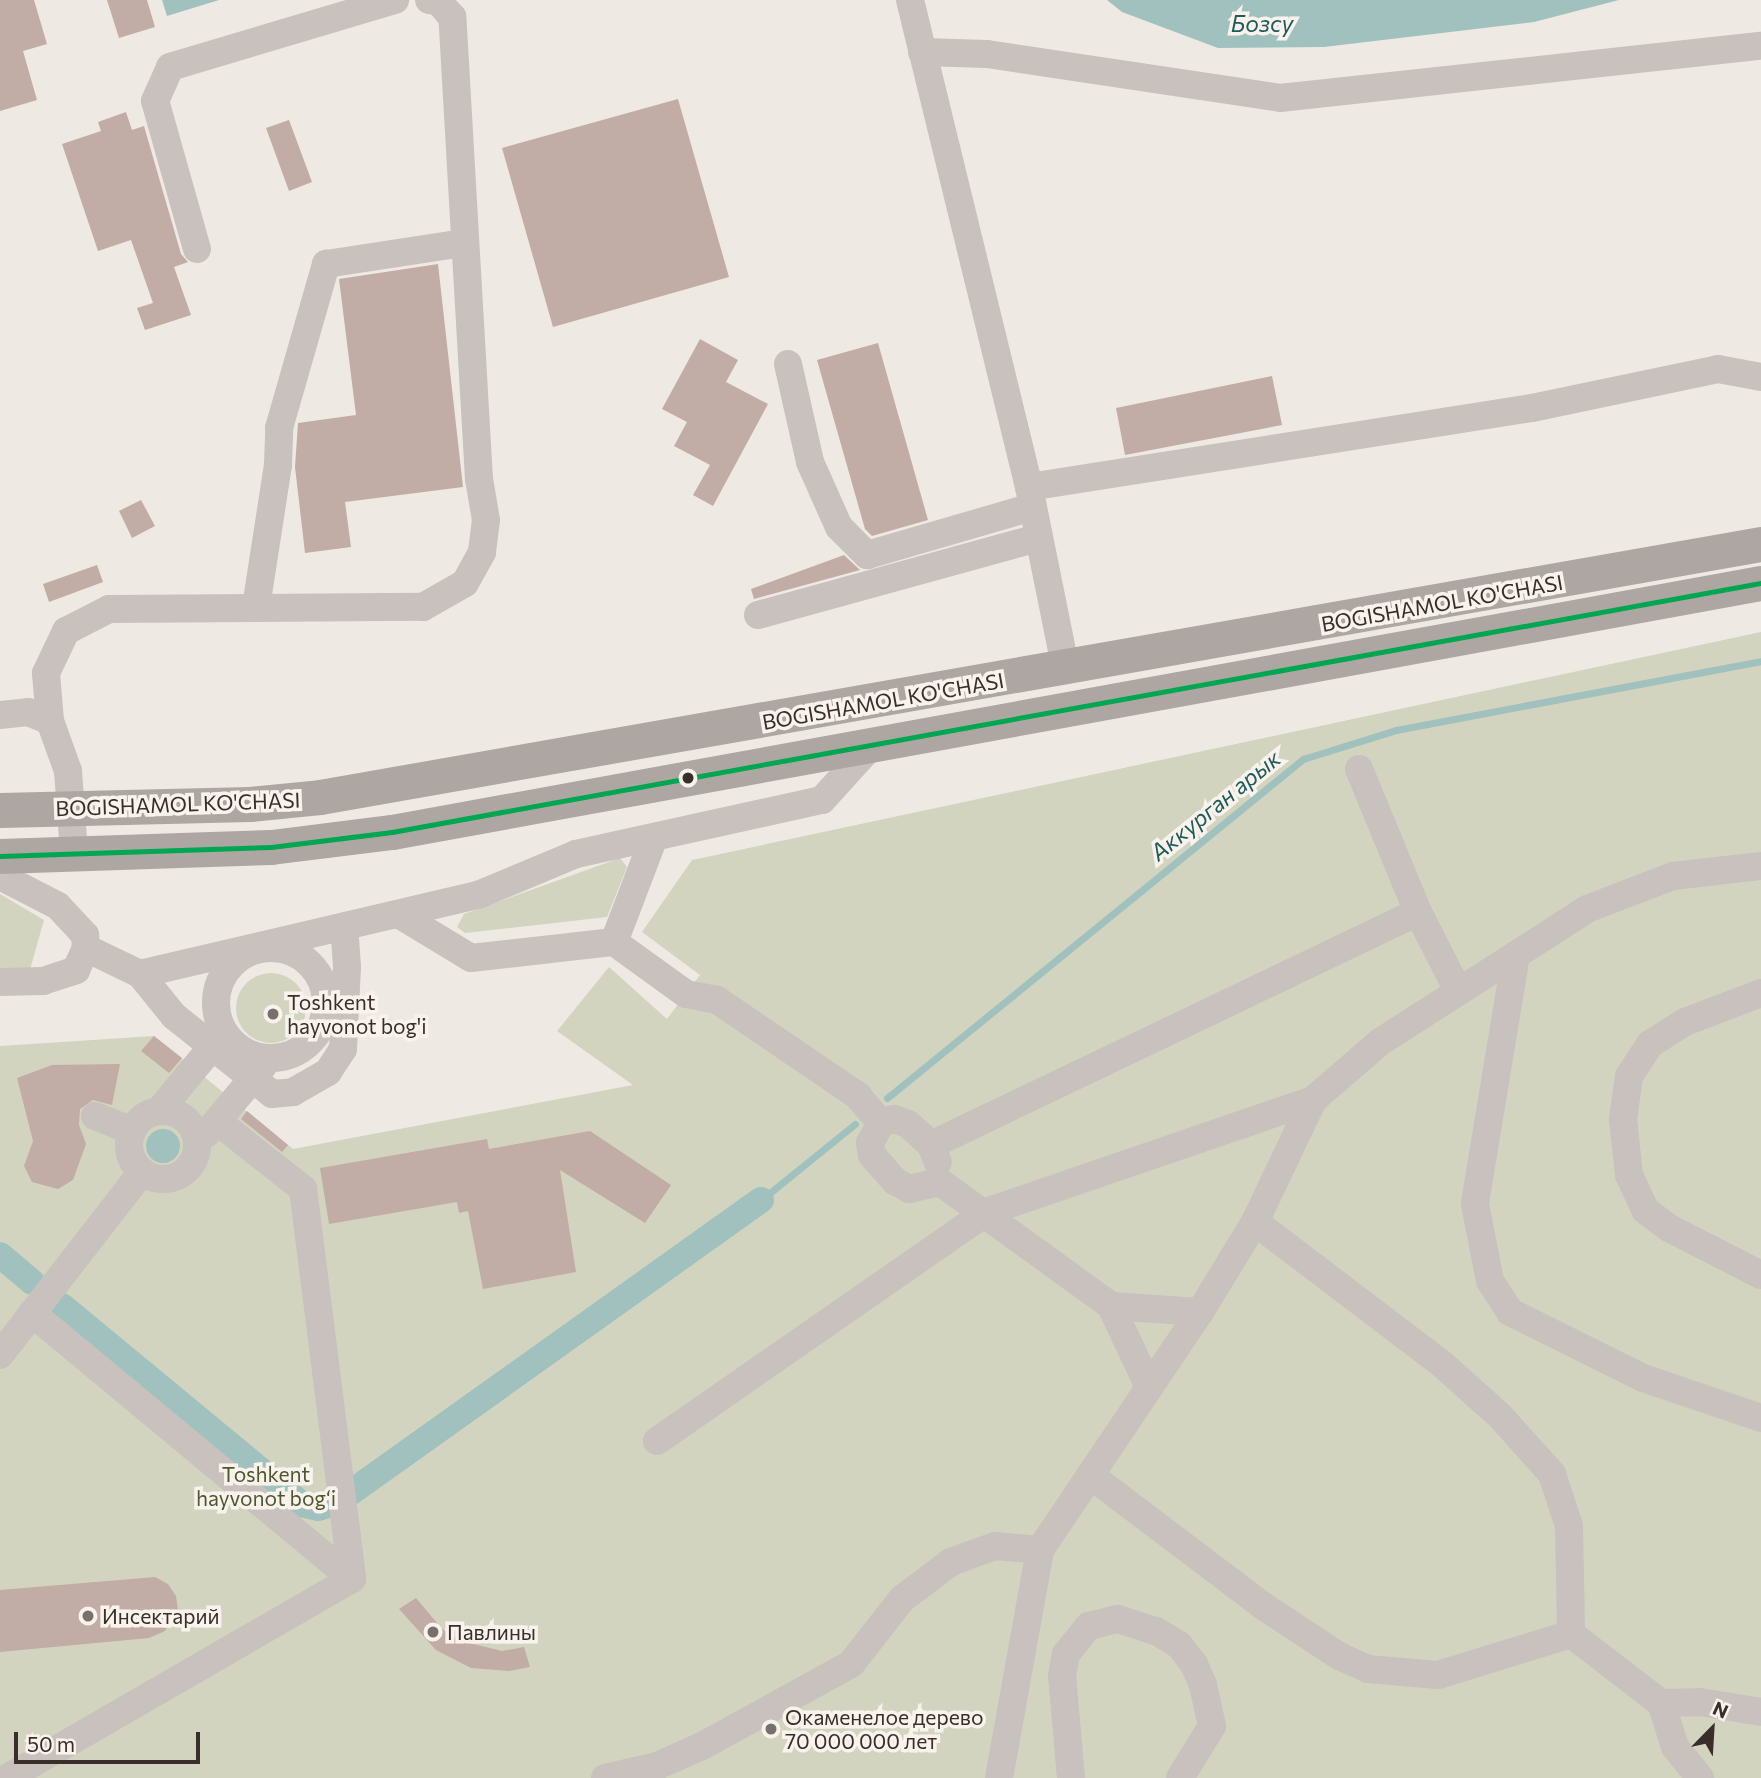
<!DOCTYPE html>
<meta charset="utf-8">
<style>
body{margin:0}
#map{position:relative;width:1761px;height:1778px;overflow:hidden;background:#efe9e4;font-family:Commissioner,sans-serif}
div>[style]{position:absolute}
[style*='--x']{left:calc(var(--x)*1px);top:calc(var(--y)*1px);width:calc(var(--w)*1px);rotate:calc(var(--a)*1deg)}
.green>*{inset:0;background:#d2d4bf}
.round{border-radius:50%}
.water>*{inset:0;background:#a1c1be}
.stream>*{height:7px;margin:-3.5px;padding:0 3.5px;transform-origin:3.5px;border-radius:3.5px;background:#a1c1be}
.canal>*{height:26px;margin:-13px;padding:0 13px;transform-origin:13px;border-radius:13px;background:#a1c1be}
.building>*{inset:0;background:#c2aca6}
.minor>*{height:28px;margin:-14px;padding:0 14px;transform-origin:14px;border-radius:14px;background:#c8c1bd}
.minor>.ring{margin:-14px;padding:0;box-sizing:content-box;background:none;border:28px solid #c8c1bd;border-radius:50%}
.major>*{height:35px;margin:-17.5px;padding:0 17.5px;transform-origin:17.5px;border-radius:17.5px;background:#ada6a2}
.bus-1>*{height:5px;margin:-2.5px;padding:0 2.5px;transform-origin:2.5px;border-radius:2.5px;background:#00a651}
.dots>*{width:19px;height:19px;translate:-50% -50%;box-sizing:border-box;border:4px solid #faf3ed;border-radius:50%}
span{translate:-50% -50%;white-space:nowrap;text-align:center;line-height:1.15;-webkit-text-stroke:7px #faf3ed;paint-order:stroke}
.street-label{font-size:21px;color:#3a2e2b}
.poi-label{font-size:21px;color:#3a2e2b}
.left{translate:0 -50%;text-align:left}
.park-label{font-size:21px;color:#4d582f}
.water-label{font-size:23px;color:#205b59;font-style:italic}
.north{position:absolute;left:1677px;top:1694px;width:70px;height:70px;-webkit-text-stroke:5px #faf3ed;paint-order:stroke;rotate:24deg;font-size:19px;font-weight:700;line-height:28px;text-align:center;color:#3a2e2b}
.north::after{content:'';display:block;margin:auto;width:24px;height:32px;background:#3a2e2b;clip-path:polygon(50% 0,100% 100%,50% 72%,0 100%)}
.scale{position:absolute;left:14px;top:1732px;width:186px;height:32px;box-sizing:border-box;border:4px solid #3a2e2b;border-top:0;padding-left:9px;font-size:21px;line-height:24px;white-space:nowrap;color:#3a2e2b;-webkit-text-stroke:5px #faf3ed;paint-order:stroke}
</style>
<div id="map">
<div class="green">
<i style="clip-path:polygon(1761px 632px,1761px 1778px,0 1778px,0 1046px,154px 1036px,293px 1149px,633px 1085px,557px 1031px,609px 967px,667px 1019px,700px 975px,642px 932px,692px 860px)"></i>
<i style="clip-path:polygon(620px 858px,627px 867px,607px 917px,465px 933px,457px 927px,464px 914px)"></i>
<i style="clip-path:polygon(0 894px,44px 920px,29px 973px,0 973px)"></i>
<i class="round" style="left:236px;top:973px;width:70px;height:70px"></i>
</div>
<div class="water">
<i style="clip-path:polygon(162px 0,219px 0,167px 16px)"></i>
<i style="clip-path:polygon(1107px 0,1619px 0,1534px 22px,1324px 47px,1218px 48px,1122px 12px)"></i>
<i class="round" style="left:146px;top:1129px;width:34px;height:34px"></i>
</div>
<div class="stream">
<i style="--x:887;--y:1098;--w:537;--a:-39.18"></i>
<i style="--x:1303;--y:759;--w:97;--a:-17.3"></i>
<i style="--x:1396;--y:730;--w:371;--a:-10.7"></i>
<i style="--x:761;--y:1200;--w:121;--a:-39"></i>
</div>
<div class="canal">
<i style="--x:0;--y:1255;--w:42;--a:40.2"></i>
<i style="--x:62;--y:1306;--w:310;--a:39.6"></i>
<i style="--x:301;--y:1504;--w:17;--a:13"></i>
<i style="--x:318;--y:1508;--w:19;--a:-16"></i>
<i style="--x:336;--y:1503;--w:522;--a:-35.49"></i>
</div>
<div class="building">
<i style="clip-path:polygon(0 0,34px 0,47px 44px,23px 51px,37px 100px,0 111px)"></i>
<i style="clip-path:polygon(107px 0,147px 0,155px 27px,119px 38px)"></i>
<i style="clip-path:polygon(678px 99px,729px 277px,553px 327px,502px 148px)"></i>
<i style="clip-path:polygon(126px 112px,132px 130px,144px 126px,181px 254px,188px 262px,174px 267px,191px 315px,145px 330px,137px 308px,153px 303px,131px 240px,98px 251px,62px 144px,101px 131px,98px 122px)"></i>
<i style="clip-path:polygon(289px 120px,312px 182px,289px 191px,266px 128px)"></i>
<i style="clip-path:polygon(438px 264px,463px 487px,345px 502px,351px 547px,305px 553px,295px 467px,298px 423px,356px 415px,339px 279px)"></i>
<i style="clip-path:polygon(700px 339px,738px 360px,726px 382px,768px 404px,713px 506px,693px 495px,710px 465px,674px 446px,687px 422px,662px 409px)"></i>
<i style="clip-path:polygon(878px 343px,928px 520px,872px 536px,865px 529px,817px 360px)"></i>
<i style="clip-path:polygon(1272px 376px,1282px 425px,1125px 455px,1116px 408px)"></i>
<i style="clip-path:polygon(141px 500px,155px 526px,132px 538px,119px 511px)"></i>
<i style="clip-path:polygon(844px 555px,860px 570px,754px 599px,751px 589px)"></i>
<i style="clip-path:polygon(97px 565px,103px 582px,49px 602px,43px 584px)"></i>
<i style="clip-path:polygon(154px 1036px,182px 1058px,169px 1073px,141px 1051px)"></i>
<i style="clip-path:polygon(120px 1064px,112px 1105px,93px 1100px,80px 1109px,79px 1125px,86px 1144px,73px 1180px,58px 1189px,32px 1182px,24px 1166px,33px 1141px,17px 1078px,52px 1065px)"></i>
<i style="clip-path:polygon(247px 1111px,288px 1145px,282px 1152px,241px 1119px)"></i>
<i style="clip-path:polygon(590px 1131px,671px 1185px,645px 1223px,560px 1170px,576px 1272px,483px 1289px,468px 1211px,459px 1213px,457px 1202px,329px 1224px,320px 1168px,487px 1139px,489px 1149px)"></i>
<i style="clip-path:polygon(155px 1577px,168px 1584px,176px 1596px,178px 1610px,165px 1631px,149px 1638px,0 1652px,0 1590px)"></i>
<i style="clip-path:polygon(416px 1598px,442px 1629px,461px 1641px,502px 1651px,524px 1647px,530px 1667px,509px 1671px,471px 1668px,436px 1650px,399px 1609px)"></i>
</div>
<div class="minor">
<i style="--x:910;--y:0;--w:501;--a:76.27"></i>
<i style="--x:1029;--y:487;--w:187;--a:78.6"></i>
<i style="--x:922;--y:52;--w:65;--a:1.8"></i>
<i style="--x:987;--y:54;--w:296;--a:8.5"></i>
<i style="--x:1280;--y:98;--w:484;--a:-6.2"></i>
<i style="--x:197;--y:249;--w:154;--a:-105.8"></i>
<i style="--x:155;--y:101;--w:37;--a:-66"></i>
<i style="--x:170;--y:67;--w:235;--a:-16.6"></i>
<i style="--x:788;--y:364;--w:100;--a:77.3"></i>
<i style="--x:810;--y:462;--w:71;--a:66"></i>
<i style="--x:839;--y:527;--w:40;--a:45"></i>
<i style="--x:867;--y:555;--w:172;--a:-16.2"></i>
<i style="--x:1029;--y:487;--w:509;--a:-8.93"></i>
<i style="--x:1532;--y:408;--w:190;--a:-11.8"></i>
<i style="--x:1718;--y:369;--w:44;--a:10.5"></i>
<i style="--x:256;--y:607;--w:144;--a:-81.2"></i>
<i style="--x:278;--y:465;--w:37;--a:-88"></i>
<i style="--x:279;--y:428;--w:171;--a:-74"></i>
<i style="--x:326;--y:264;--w:139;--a:-8.7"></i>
<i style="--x:758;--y:615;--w:290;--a:-15.4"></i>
<i style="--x:0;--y:715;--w:28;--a:-6"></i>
<i style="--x:28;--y:712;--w:24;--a:22"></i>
<i style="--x:50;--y:721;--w:53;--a:70.2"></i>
<i style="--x:68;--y:771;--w:82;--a:85.8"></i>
<i style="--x:50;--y:721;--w:48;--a:-94.8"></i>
<i style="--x:46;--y:673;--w:47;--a:-64.5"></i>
<i style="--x:66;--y:631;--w:48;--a:-27.1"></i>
<i style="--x:109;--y:609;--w:314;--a:-0.4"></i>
<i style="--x:423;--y:607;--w:48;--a:-29.7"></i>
<i style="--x:465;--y:583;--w:35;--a:-61"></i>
<i style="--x:482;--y:552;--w:32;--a:-83"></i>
<i style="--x:486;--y:520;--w:42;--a:-99.7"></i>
<i style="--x:479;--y:479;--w:463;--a:-93.3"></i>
<i style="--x:452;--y:17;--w:21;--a:-131"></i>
<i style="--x:438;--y:1;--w:9;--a:-174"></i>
<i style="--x:1359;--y:769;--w:155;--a:67.6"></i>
<i style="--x:1418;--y:912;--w:86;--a:63.1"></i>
<i style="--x:0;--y:876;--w:65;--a:27.3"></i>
<i style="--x:58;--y:906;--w:40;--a:47"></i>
<i style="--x:85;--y:935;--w:13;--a:86"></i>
<i style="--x:86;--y:948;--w:60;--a:25.7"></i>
<i style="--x:140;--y:974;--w:347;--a:-13.2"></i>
<i style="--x:478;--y:895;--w:106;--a:-22.7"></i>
<i style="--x:576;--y:854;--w:252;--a:-12.4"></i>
<i style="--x:822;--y:800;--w:74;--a:-47.7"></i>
<i style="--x:400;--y:915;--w:83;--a:31.2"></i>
<i style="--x:471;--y:958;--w:144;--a:-6.4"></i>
<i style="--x:614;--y:942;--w:89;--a:35.8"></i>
<i style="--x:686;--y:994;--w:32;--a:11"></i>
<i style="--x:717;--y:1000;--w:171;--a:34.2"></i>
<i style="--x:858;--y:1096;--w:35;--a:50"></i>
<i style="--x:881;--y:1123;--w:23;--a:119"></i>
<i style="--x:870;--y:1143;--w:12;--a:81"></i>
<i style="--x:872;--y:1155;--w:35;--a:49"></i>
<i style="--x:895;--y:1181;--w:16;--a:30"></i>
<i style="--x:909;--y:1189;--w:32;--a:-13"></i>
<i style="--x:940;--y:1182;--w:211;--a:35.9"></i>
<i style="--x:1111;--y:1306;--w:89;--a:64.9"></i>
<i style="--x:614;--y:942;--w:112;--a:-69.1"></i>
<i class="ring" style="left:216px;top:948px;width:82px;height:82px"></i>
<i style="--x:1516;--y:955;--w:252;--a:99.4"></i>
<i style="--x:1475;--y:1204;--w:78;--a:79"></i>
<i style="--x:1490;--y:1281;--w:37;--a:57"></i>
<i style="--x:1510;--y:1312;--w:148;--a:26.4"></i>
<i style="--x:1643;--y:1378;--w:125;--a:18.7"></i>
<i style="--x:140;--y:974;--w:54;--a:51"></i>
<i style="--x:174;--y:1016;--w:125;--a:38.5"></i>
<i style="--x:272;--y:1094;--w:21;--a:-5"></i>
<i style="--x:293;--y:1092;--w:40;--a:-29.7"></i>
<i style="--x:328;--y:1072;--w:27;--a:-57"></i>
<i style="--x:343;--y:1049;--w:82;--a:-87.2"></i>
<i style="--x:347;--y:967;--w:39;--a:-94"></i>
<i style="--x:0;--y:982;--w:43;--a:-1.3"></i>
<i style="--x:43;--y:981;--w:35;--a:-18"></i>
<i style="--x:76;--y:970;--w:24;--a:-66"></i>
<i style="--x:1761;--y:993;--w:81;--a:159.1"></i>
<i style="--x:1685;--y:1022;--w:41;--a:147.8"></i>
<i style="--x:1650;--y:1044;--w:38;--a:123"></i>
<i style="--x:1629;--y:1076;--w:43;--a:97.9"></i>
<i style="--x:1623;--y:1119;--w:56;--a:83.9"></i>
<i style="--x:1629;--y:1175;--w:38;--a:65"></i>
<i style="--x:1645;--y:1210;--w:30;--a:37"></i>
<i style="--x:1669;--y:1228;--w:103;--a:27.1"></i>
<i style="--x:159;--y:1111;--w:83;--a:-50.4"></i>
<i style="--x:212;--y:1047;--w:19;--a:0"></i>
<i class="ring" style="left:129px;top:1111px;width:40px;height:40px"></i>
<i style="--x:95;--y:1116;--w:40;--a:22"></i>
<i style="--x:217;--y:1121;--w:110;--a:38.3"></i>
<i style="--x:303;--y:1189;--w:393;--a:82.8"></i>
<i style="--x:881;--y:1123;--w:14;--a:-17"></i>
<i style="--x:894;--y:1119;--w:15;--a:20"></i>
<i style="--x:908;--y:1124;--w:31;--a:42"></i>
<i style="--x:931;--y:1145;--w:18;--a:68"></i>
<i style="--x:206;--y:1134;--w:89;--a:-50"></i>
<i style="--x:931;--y:1145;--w:540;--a:-25.57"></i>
<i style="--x:1255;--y:1222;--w:235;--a:37.2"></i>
<i style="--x:1442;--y:1364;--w:78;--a:41.9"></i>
<i style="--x:1500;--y:1416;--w:78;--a:48.1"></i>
<i style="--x:1552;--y:1474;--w:55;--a:71.9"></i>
<i style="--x:1569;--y:1526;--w:108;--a:88.9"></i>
<i style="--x:1111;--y:1306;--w:89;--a:3.9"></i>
<i style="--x:32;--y:1313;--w:416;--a:39.7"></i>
<i style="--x:0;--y:1355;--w:232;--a:-52.2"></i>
<i style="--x:657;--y:1441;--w:401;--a:-34.8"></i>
<i style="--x:986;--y:1212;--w:346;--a:-18.9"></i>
<i style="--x:1090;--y:1475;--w:217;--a:37.1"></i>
<i style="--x:1263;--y:1606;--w:91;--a:33.3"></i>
<i style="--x:1339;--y:1656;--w:32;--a:24"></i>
<i style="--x:1368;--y:1669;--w:70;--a:4.9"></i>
<i style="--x:1438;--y:1675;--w:139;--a:-17.1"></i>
<i style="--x:1571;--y:1634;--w:113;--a:37.5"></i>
<i style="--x:1661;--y:1703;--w:46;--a:72.3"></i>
<i style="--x:1675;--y:1747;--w:40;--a:51"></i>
<i style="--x:1661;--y:1703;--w:39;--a:-1"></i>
<i style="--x:1700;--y:1702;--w:62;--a:9.3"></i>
<i style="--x:7;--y:1778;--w:398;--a:-30"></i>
<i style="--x:605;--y:1778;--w:53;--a:-13"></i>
<i style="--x:657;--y:1766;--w:49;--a:-24"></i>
<i style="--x:702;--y:1746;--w:170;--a:-28.8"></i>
<i style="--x:851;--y:1664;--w:83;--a:-51.9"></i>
<i style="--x:902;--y:1599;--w:61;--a:-37.1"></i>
<i style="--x:951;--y:1562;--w:47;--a:-20"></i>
<i style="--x:995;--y:1546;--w:45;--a:5.1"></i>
<i style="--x:999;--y:1778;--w:232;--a:-79.8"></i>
<i style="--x:1040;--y:1550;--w:287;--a:-56.1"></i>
<i style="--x:1200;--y:1312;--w:105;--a:-58.6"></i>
<i style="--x:1255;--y:1222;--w:135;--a:-64.6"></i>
<i style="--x:1313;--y:1100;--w:89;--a:-40.9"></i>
<i style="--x:1380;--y:1042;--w:246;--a:-32.7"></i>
<i style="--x:1587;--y:909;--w:92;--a:-21"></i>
<i style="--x:1673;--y:876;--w:89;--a:-6.5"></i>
<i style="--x:1071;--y:1778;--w:102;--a:-95"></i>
<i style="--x:1062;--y:1676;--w:22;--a:-80"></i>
<i style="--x:1066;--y:1654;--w:36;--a:-51"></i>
<i style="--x:1089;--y:1626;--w:30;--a:-14"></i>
<i style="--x:1118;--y:1619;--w:40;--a:18"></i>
<i style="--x:1156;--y:1631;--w:27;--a:31"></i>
<i style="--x:1179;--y:1645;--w:24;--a:52"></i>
<i style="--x:1194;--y:1664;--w:23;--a:67"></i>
<i style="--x:1203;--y:1685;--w:42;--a:77.6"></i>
<i style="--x:1212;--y:1726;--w:61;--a:121.6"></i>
</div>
<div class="major">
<i style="--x:0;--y:810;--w:250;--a:-1.4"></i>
<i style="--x:250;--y:804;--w:70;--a:-5.7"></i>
<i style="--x:320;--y:797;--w:1463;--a:-9.96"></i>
<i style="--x:0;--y:856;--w:271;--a:-1.9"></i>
<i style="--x:271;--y:847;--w:122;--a:-7.1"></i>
<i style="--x:392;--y:832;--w:1391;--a:-10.31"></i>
</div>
<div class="bus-1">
<i style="--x:0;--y:856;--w:271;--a:-1.9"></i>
<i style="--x:271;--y:847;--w:122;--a:-7.1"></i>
<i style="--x:392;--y:832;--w:1391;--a:-10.31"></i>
</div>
<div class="dots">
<i style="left:688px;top:778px;background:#3a2e2b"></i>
<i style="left:273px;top:1014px;background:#796f6c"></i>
<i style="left:88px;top:1616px;background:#796f6c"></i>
<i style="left:433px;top:1632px;background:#796f6c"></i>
<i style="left:771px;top:1729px;background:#796f6c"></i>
</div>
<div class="street-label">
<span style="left:1442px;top:603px;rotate:-10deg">BOGISHAMOL KO'CHASI</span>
<span style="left:883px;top:701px;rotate:-10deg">BOGISHAMOL KO'CHASI</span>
<span style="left:178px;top:804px;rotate:-2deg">BOGISHAMOL KO'CHASI</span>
</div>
<div class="poi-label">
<span class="left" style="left:287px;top:1014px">Toshkent<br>hayvonot bog'i</span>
<span class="left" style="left:102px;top:1616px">Инсектарий</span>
<span class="left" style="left:447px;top:1632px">Павлины</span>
<span class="left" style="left:785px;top:1729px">Окаменелое дерево<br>70 000 000 лет</span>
</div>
<div class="park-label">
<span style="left:266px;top:1486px">Toshkent<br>hayvonot bogʻi</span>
</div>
<div class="water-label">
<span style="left:1262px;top:23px">Бозсу</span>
<span style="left:1215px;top:805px;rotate:-39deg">Аккурган арык</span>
</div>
<div class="north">N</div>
<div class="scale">50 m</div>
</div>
